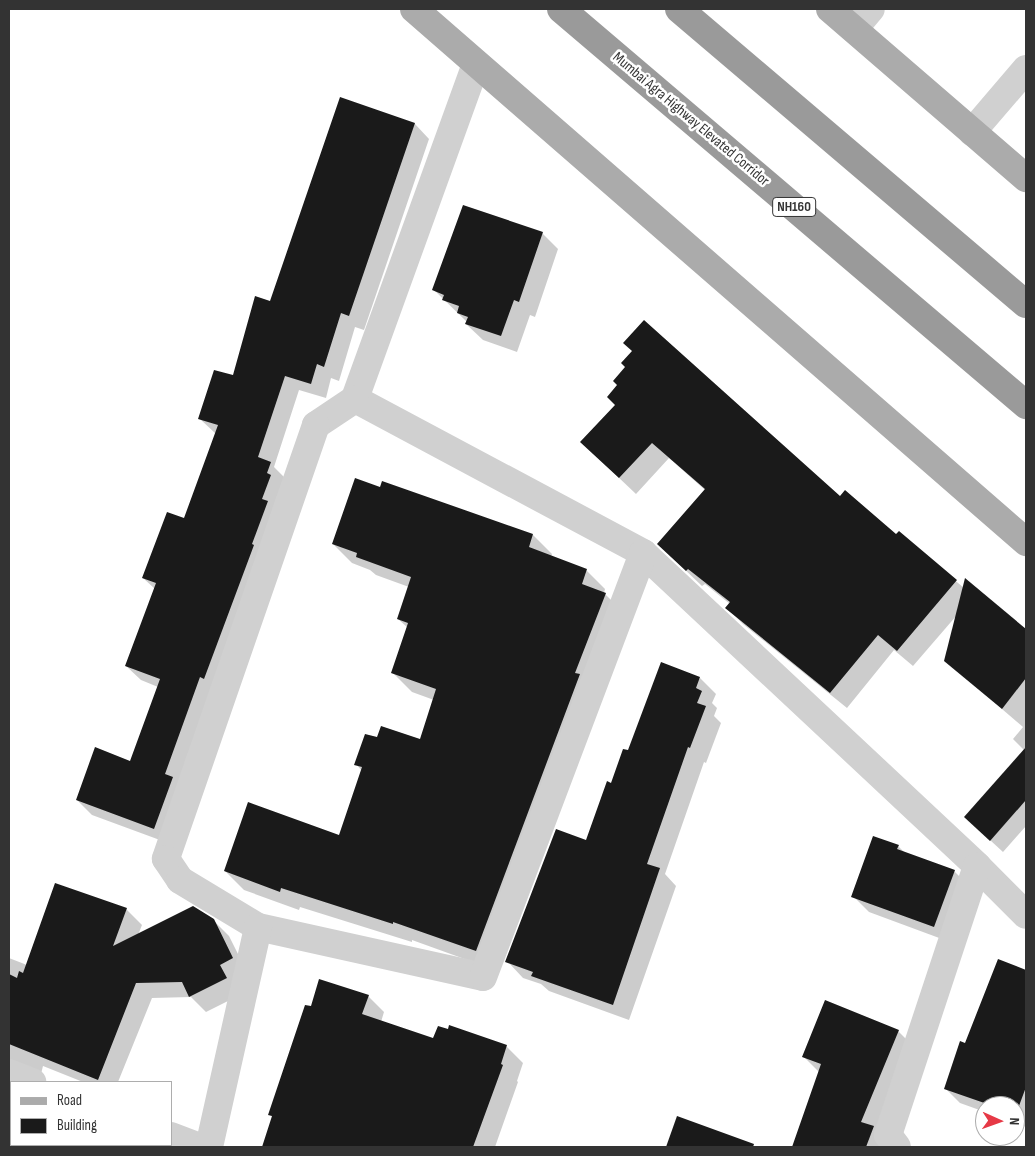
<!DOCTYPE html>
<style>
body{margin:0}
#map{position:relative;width:1035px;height:1156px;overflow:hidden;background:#fff;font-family:"Sofia Sans Condensed",sans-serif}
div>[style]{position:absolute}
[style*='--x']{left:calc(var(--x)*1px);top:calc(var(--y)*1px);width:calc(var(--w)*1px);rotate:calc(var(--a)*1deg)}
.shadow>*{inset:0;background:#0003}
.building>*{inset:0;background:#1a1a1a}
.street>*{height:28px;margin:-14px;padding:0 14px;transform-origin:14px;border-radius:14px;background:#d0d0d0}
.primary>*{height:28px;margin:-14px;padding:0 14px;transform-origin:14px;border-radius:14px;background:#ababab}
.highway>*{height:28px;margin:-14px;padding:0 14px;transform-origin:14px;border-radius:14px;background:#9a9a9a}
span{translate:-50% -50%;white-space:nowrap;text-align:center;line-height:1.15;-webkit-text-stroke:5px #fff;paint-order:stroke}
.shield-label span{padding:1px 4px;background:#fff;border:1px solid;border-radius:4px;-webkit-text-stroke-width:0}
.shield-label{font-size:14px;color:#333;font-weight:700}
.street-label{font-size:15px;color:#333}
.frame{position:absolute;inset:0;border:10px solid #333;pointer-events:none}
.legend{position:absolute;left:10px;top:1081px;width:162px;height:65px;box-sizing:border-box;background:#fff;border:1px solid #adadad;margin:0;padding:6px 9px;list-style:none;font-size:15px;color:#333}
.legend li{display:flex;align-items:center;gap:10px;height:25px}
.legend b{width:25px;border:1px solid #adadad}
.north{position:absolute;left:975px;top:1096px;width:50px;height:50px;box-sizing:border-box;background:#fff;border:1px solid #adadad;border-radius:50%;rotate:92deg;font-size:14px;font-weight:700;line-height:20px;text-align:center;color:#333}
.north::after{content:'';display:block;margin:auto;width:18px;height:22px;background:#e63946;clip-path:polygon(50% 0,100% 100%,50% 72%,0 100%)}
</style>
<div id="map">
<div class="shadow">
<i style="clip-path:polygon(340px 99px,415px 124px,429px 139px,364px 330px,355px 327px,339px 381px,331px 378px,326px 398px,299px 390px,274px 467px,285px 478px,168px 843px,92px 815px,77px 800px,131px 762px,158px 687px,141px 680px,126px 666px,155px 589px,143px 578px,185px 520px,216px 434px,200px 419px,233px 377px,271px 303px)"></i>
<i style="clip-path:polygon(542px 233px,558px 249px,535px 317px,530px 315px,517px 352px,483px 340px,466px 324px,467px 322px,434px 290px)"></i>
<i style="clip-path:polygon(617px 405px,840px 498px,897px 535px,899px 533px,964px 588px,966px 580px,1026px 630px,1026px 826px,1003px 852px,978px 829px,1025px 751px,1013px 739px,1023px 727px,946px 661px,957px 615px,913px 666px,894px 650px,847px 708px,743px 624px,727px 608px,730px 604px,705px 584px,702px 586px,658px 544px,705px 490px,669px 458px,636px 494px,598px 458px)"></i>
<i style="clip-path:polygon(533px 535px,552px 554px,551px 557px,586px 570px,605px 589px,604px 593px,624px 613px,495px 970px,412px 940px,412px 942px,300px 907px,299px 910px,244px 890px,225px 871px,339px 837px,362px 771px,356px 764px,378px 739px,421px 741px,434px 700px,412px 692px,393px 673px,408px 628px,398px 619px,409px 587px,376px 575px,370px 570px,352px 563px,333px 544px)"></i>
<i style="clip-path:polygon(700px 678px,716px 694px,712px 703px,717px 708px,714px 716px,721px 723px,706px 763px,704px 762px,665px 874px,676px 886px,629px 1020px,549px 991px,541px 984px,523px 978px,507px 961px,587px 841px,628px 752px)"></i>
<i style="clip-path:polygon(898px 846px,906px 854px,954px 871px,970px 887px,950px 942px,869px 912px,853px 896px)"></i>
<i style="clip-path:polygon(126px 909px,142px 925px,138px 935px,213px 920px,229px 936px,248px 974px,242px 994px,206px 1012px,191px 997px,152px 998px,118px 1082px,83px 1082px,43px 1066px,41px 1074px,9px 1060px,9px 958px,27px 965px)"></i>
<i style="clip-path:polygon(999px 960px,1026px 971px,1026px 1127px,1015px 1123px,1015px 1106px,985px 1106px,985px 1112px,960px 1103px,945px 1088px,966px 1044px)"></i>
<i style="clip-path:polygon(368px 996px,384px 1012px,381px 1022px,434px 1040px,506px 1046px,523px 1063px,517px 1081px,518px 1082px,495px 1147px,268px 1147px,264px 1144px,273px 1117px,270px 1115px,312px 1008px)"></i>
<i style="clip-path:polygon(898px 1031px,914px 1047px,888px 1147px,793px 1147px,820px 1073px,803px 1056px)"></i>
<i style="clip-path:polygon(729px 1137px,740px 1147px,670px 1147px,668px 1145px)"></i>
</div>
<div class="building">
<i style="clip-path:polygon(340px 97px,415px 123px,349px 316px,341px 313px,324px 367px,317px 364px,311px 384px,285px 376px,258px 457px,271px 462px,267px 473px,271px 475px,262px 499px,268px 501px,252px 544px,254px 545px,204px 679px,200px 677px,165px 774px,173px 777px,154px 829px,76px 800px,95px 747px,130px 761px,160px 679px,125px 666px,156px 583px,142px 578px,167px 512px,184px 518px,218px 425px,198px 419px,214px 370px,233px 375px,255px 296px,270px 301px)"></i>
<i style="clip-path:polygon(463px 205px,543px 232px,519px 302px,514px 300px,501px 336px,465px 324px,468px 317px,457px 313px,459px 306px,442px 300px,444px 295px,432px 290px)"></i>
<i style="clip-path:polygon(644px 320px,840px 496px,845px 490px,896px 534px,899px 531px,957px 580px,897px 651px,878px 635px,830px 693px,725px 608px,730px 602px,688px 569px,686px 571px,657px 544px,705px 489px,652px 443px,619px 478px,580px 442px,615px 405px,607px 397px,617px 385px,613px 381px,625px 367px,621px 363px,632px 351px,623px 343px)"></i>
<i style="clip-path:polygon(355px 478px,380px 487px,382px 481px,533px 534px,529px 547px,587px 569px,582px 584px,606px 593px,575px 673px,580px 674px,476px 951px,393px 922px,393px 924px,281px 888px,280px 892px,224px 871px,248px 802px,339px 835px,362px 767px,354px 765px,365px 734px,377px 737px,381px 726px,420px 739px,436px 689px,391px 673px,408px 623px,397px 619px,411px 577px,356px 557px,357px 553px,332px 544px)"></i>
<i style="clip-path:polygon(965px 578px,1026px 629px,1026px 678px,1002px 709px,944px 661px)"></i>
<i style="clip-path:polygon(661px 662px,700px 677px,696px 688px,702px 691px,697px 703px,706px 706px,690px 748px,688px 747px,647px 864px,660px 868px,613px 1005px,531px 976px,533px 972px,505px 962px,556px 829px,586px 840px,607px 781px,611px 783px,623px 749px,628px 750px)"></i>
<i style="clip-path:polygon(1026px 747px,1026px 800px,990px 841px,964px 817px)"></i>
<i style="clip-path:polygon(873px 836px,899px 845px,897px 849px,955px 870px,934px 927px,851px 897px)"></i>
<i style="clip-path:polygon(55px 883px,127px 908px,113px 946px,193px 906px,214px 919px,233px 958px,220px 965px,227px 978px,189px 997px,182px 982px,136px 983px,98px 1080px,9px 1044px,9px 974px,17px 978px,19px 971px,23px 973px)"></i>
<i style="clip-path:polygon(998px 959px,1026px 970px,1026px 1087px,1016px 1114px,1015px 1106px,993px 1106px,944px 1089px,960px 1041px,965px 1043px)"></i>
<i style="clip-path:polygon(319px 979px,369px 995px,362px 1014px,433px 1038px,438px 1026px,448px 1029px,449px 1025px,507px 1045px,501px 1064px,503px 1065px,473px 1147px,262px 1147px,272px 1116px,268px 1115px,305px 1005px,311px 1006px)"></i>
<i style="clip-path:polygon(825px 1000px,899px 1030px,861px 1122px,874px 1126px,866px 1147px,792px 1147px,821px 1064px,802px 1057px)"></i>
<i style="clip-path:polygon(677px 1116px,754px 1144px,753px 1147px,666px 1147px)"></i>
</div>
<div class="street">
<i style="--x:854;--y:29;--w:26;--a:-50"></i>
<i style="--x:476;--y:64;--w:356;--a:109.9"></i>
<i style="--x:355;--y:399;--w:327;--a:28.1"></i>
<i style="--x:643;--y:553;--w:458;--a:43.1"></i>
<i style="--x:977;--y:866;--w:69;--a:45"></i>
<i style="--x:972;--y:132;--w:83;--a:-49.4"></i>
<i style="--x:355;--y:399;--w:47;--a:146.3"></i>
<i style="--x:316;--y:425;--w:459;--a:109.1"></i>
<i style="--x:166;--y:859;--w:25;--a:56"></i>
<i style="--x:180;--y:880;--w:91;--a:31.1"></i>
<i style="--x:258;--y:927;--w:230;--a:12.5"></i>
<i style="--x:483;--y:977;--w:453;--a:-69.3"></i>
<i style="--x:9;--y:1073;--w:25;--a:21"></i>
<i style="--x:171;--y:1136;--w:31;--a:21"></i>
<i style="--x:209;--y:1147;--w:225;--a:-77.4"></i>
<i style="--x:897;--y:1147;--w:15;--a:-127"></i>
<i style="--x:888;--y:1135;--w:283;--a:-71.7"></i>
</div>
<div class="primary">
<i style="--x:414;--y:9;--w:812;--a:41.05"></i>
<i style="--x:830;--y:9;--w:259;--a:40.8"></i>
</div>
<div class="highway">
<i style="--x:561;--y:9;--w:611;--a:40.42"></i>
<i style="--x:679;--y:9;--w:455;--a:40.4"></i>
</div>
<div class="shield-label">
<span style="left:794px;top:207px">NH160</span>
</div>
<div class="street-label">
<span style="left:691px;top:119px;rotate:40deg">Mumbai Agra Highway Elevated Corridor</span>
</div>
<div class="frame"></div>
<ul class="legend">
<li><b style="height:6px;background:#ababab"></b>Road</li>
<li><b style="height:14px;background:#1a1a1a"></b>Building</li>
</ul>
<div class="north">N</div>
</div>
